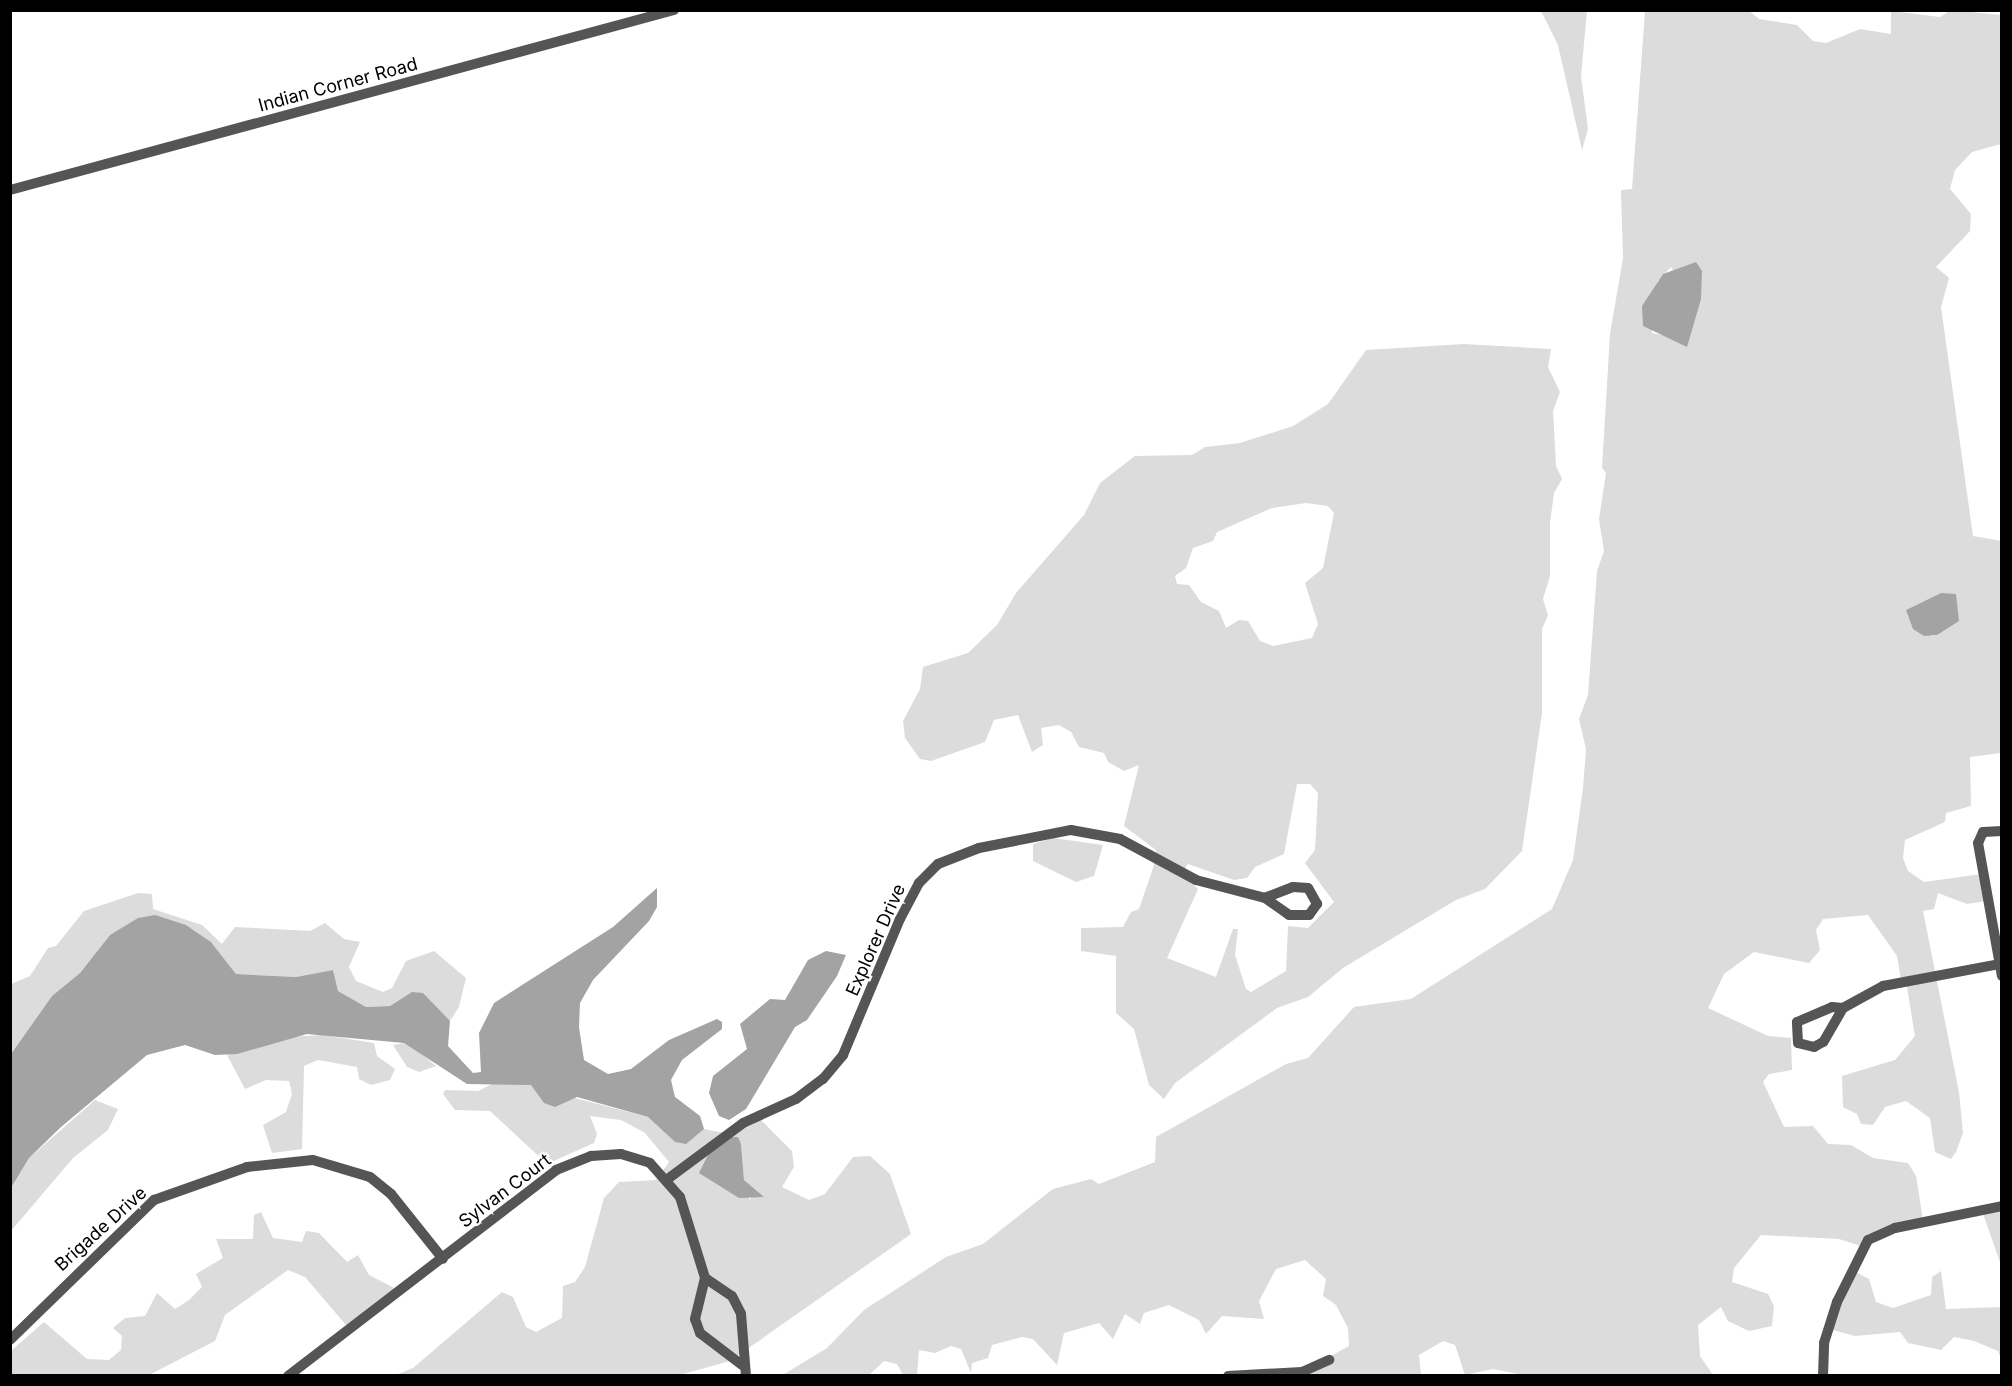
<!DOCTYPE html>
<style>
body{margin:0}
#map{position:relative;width:2012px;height:1386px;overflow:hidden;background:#fff;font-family:Inter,sans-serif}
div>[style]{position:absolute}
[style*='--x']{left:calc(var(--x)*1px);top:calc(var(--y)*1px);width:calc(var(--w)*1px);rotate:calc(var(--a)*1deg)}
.green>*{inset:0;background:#dcdcdc}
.water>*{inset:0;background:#a3a3a3}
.minor>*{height:10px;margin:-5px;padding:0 5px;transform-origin:5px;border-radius:5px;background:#555}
span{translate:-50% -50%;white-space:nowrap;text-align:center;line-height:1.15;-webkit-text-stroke:4.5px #fff;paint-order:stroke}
.street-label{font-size:18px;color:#000}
.frame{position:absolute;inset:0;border:12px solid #000;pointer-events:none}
</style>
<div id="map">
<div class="green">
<i style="clip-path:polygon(evenodd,1951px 10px,2001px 15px,2001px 144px,1972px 152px,1955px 170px,1950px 189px,1971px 214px,1970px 231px,1936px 267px,1949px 278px,1941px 307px,1973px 536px,2001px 541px,2001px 753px,1970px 757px,1971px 806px,1946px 813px,1945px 822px,1905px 840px,1903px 858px,1908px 871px,1924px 882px,1982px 874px,1986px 901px,1967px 904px,1938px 893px,1934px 909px,1923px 911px,1959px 1092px,1963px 1133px,1956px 1152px,1951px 1159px,1935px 1152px,1930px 1118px,1906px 1101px,1885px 1107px,1873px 1125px,1861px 1124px,1857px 1114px,1843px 1107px,1842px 1076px,1895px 1060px,1915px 1036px,1906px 981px,1901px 980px,1897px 956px,1868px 915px,1823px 919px,1816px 930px,1820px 950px,1809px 963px,1754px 952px,1724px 974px,1708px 1008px,1768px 1036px,1791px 1038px,1792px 1070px,1769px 1074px,1763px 1082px,1784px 1127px,1813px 1126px,1828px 1144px,1851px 1145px,1873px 1158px,1908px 1163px,1916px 1176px,1923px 1220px,1861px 1246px,1839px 1239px,1761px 1235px,1734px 1268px,1732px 1282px,1768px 1294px,1774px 1306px,1772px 1326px,1749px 1331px,1728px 1321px,1721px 1307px,1698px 1325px,1700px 1356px,1713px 1375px,1528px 1376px,1493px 1369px,1465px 1375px,1455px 1345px,1443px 1341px,1419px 1355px,1421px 1375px,1297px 1375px,1349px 1346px,1348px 1328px,1336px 1305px,1323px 1296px,1326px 1279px,1305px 1260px,1276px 1269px,1259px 1301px,1264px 1319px,1222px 1316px,1206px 1334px,1199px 1320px,1169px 1305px,1144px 1313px,1140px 1324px,1125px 1314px,1113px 1339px,1099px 1323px,1064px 1333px,1057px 1365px,1033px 1339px,1022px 1337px,992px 1345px,988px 1358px,972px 1363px,971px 1373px,961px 1349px,951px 1346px,935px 1353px,919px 1350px,917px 1375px,903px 1375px,897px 1364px,884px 1361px,869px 1375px,781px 1376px,827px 1348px,864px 1310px,946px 1257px,983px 1244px,1053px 1189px,1091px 1179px,1099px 1184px,1155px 1162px,1156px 1137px,1286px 1064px,1308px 1058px,1354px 1007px,1411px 999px,1552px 909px,1573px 860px,1583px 788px,1586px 749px,1579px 719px,1588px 695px,1597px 571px,1604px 551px,1599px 519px,1606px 473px,1602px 468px,1610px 334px,1623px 258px,1621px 190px,1632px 189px,1645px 11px,1749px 11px,1759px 19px,1797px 25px,1813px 41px,1826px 43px,1860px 29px,1891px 34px,1891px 11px,1940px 17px,1951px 10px,1671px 267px,1696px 305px,1663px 335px,1652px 333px,1657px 282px,1671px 267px,1951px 10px,1941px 593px,1937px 635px,1931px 636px,1906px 610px,1941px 593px)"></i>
<i style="clip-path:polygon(1541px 11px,1587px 11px,1581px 76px,1588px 129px,1582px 150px,1558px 45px)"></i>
<i style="clip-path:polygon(evenodd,1464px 344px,1551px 349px,1548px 367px,1560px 392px,1553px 411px,1556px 466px,1562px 479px,1554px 493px,1550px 523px,1550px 576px,1543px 599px,1548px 615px,1542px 629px,1542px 713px,1522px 851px,1485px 889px,1456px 900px,1343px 968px,1308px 997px,1277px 1008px,1175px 1083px,1164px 1099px,1149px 1085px,1134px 1029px,1116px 1013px,1116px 956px,1081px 951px,1081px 928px,1123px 927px,1131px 912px,1139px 909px,1154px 865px,1156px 850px,1124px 826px,1139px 765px,1124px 771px,1108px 762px,1104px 753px,1079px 747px,1071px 732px,1059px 725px,1041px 728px,1043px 745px,1032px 752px,1018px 715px,994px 720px,985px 742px,931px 761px,920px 759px,905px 738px,903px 721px,920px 689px,923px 667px,968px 653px,997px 625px,1016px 593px,1084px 515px,1100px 483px,1135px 456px,1192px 455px,1205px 447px,1240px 443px,1293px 426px,1328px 404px,1366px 350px,1464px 344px,1306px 503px,1328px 506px,1334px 513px,1323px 568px,1305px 583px,1318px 624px,1312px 638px,1273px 646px,1260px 641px,1248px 621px,1239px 620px,1226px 628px,1219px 611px,1201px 602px,1189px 585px,1177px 584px,1175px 576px,1186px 568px,1193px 548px,1213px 541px,1217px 532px,1272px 508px,1306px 503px,1464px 344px,1297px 784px,1310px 784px,1318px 793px,1315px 850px,1305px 863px,1334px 902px,1308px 928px,1288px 926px,1286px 971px,1251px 992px,1246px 989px,1235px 955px,1238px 929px,1233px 929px,1216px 977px,1167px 958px,1198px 889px,1182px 873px,1188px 864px,1234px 880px,1247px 878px,1255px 867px,1284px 854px,1297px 784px)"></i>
<i style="clip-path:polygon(1053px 838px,1103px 845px,1094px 876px,1076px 882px,1033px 861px,1033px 844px)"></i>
<i style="clip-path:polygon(138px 893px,152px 894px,153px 909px,202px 925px,222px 944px,235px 927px,310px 931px,325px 923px,344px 939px,360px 942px,349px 967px,356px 981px,383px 992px,392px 988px,406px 961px,434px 951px,466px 978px,459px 1007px,450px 1021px,412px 993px,390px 1006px,366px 1007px,338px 991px,333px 970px,296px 977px,236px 974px,211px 942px,186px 925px,110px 935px,80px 973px,52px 996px,11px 1054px,11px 984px,30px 976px,48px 948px,56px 946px,84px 911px)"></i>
<i style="clip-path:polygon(323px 1035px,374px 1043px,377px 1056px,395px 1069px,390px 1080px,371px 1085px,359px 1079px,357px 1067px,318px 1060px,304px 1066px,302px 1149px,272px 1153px,263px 1125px,286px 1112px,292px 1094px,289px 1081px,266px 1080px,245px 1089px,227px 1055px,286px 1037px)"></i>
<i style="clip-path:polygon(404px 1043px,415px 1048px,436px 1066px,419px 1072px,407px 1067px,393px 1045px)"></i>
<i style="clip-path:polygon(evenodd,494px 1083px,531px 1085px,557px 1106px,571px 1097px,648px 1117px,675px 1142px,704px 1129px,724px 1133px,759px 1118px,792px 1151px,794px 1167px,782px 1187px,809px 1200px,825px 1194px,853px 1157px,870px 1156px,890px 1174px,911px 1234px,730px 1361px,676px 1376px,393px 1376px,413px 1368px,502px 1292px,513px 1297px,526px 1327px,536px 1332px,562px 1318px,563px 1286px,575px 1282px,585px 1267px,604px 1198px,619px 1182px,656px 1180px,669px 1162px,645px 1133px,621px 1120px,590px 1116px,597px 1134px,594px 1143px,547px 1164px,490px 1111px,455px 1110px,443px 1094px,445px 1090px,478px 1091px,494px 1083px,729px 1137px,741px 1144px,744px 1180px,754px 1191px,750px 1200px,729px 1137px)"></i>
<i style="clip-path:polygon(95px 1100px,118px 1109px,108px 1130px,73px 1158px,11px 1231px,11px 1188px,29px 1158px)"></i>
<i style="clip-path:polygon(2001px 1204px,2001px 1265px,1982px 1211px)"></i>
<i style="clip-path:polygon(261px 1212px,273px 1238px,302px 1242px,306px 1231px,319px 1233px,347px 1262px,358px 1255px,369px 1275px,398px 1290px,346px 1325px,305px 1277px,288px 1270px,225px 1315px,215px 1341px,149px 1375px,11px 1376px,11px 1351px,44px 1322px,87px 1359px,109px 1360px,121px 1350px,122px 1336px,113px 1328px,125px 1318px,145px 1316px,157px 1293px,175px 1309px,189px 1300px,202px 1287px,196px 1274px,223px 1258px,216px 1239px,253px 1239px,254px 1215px)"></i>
<i style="clip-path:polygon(1850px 1269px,1869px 1279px,1876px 1302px,1893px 1308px,1931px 1295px,1932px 1277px,1941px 1271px,1946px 1309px,2001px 1307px,2001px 1359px,1998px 1351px,1974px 1341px,1954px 1337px,1941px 1350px,1908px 1343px,1900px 1332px,1855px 1336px,1829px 1329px)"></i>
</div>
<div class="water">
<i style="clip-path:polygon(1696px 262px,1702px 271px,1701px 299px,1687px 347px,1643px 326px,1642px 306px,1663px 274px)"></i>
<i style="clip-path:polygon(1941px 593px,1956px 594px,1959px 621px,1937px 635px,1924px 636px,1913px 629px,1906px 610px)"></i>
<i style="clip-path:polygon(657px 888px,657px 907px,649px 921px,593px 980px,580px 1003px,579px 1027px,584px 1060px,608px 1074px,631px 1069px,669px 1040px,717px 1019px,722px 1022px,722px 1029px,682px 1060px,671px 1080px,675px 1097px,700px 1116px,704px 1129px,686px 1144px,675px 1142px,648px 1117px,577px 1097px,555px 1107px,544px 1103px,531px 1085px,467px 1084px,404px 1043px,307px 1034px,237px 1054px,215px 1055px,185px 1045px,147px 1055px,61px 1127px,29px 1158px,11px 1188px,11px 1054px,52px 996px,80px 973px,110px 935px,138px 918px,155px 915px,186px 925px,211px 942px,236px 974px,296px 977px,333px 970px,338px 991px,366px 1007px,390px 1006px,412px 992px,423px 993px,450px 1021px,448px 1046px,473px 1073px,481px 1072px,479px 1033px,494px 1003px,613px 927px)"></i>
<i style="clip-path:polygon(826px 951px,846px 955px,837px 976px,807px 1020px,795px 1027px,746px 1109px,729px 1120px,719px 1116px,709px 1093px,713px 1076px,747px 1049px,740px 1024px,770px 999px,785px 1000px,808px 960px)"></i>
<i style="clip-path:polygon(729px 1137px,738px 1137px,741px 1144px,744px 1180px,764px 1197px,739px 1198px,699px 1173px,708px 1155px)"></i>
</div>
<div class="minor">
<i style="--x:10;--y:190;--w:688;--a:-15.17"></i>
<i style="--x:2002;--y:831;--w:19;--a:177"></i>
<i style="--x:1983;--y:832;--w:12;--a:114"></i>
<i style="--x:1978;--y:843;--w:135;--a:79.8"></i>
<i style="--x:1832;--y:1007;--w:11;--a:5"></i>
<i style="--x:1843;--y:1008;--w:39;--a:120"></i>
<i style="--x:1823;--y:1042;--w:10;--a:151"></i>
<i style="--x:1814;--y:1047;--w:16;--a:-166"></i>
<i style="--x:1798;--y:1043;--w:21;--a:-93"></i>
<i style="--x:1797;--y:1022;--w:38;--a:-23"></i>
<i style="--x:1843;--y:1008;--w:46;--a:-28.8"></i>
<i style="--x:1883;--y:986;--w:118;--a:-10.7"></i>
<i style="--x:669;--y:1178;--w:92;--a:-36.6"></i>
<i style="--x:743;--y:1123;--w:58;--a:-24.4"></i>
<i style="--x:796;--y:1099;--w:34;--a:-37"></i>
<i style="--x:823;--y:1079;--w:31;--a:-50"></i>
<i style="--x:843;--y:1055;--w:147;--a:-67.3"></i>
<i style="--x:900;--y:919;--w:41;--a:-62.2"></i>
<i style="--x:919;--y:883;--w:27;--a:-45"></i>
<i style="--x:938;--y:864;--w:44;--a:-21.3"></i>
<i style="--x:979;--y:848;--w:94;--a:-11.1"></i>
<i style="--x:1071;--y:830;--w:50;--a:10.4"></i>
<i style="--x:1120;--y:839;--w:86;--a:28.3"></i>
<i style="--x:1196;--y:880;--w:71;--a:14.6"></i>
<i style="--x:1265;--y:898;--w:29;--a:35"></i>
<i style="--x:1289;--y:915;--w:20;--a:0"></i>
<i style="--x:1309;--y:915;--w:14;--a:-54"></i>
<i style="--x:1317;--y:904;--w:18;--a:-119"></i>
<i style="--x:1308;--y:888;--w:15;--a:-176"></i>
<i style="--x:1293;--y:887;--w:30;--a:159"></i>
<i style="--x:705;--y:1278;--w:42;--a:103.7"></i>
<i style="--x:695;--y:1319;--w:15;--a:70"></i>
<i style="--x:700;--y:1333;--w:53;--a:37.3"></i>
<i style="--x:10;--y:1340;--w:201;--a:-44.2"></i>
<i style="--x:154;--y:1200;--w:99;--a:-19.5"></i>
<i style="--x:247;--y:1167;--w:66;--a:-6.1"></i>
<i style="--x:313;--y:1160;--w:59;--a:16.6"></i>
<i style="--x:370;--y:1177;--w:27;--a:39"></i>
<i style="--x:391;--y:1194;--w:83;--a:51.3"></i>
<i style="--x:288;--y:1376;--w:338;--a:-37.5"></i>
<i style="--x:556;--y:1170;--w:38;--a:-22"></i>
<i style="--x:591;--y:1156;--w:30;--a:-4"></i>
<i style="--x:621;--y:1154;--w:30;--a:17"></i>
<i style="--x:650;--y:1163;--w:45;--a:48.6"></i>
<i style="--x:680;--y:1197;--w:85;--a:72.8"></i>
<i style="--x:705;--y:1278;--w:32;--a:34"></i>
<i style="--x:732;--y:1296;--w:20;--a:63"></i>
<i style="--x:741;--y:1314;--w:62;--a:85.4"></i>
<i style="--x:1228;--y:1376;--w:74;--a:-3.1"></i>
<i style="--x:1302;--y:1372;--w:30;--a:-24"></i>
<i style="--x:1823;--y:1376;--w:33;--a:-88"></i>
<i style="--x:1824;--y:1343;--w:43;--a:-72.4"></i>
<i style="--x:1837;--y:1302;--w:69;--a:-63.4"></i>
<i style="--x:1868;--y:1240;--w:30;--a:-24"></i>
<i style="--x:1895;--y:1228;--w:109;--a:-11.6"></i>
</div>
<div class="street-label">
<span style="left:338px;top:85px;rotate:-15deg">Indian Corner Road</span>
<span style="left:876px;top:940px;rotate:-66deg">Explorer Drive</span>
<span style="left:505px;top:1191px;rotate:-37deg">Sylvan Court</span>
<span style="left:101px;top:1229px;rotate:-42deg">Brigade Drive</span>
</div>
<div class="frame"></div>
</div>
